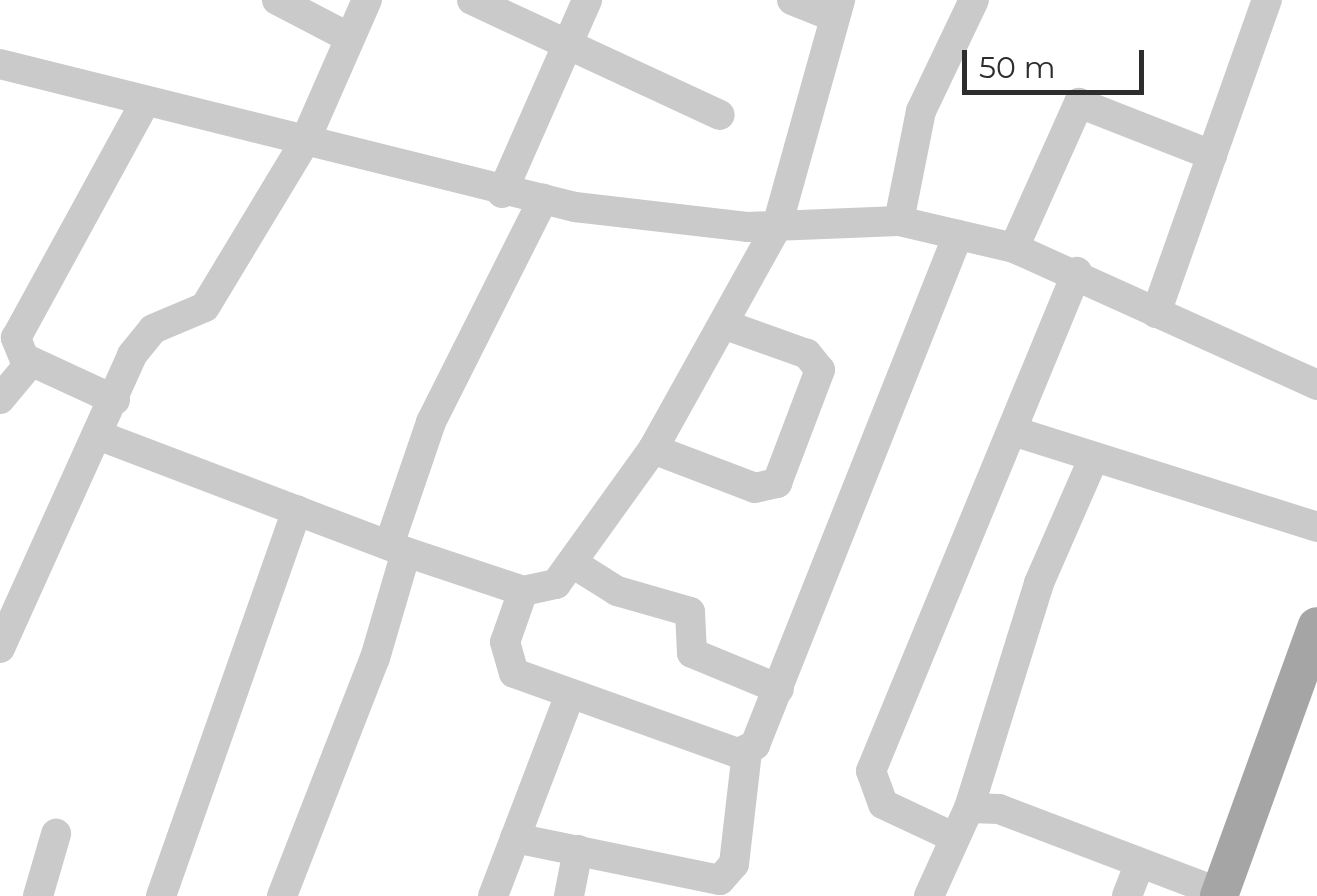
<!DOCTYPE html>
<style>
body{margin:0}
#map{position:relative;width:1317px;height:896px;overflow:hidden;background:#fff;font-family:Montserrat,sans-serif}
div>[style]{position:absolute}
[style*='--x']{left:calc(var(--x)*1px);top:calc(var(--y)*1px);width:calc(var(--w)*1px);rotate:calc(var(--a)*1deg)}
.minor>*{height:30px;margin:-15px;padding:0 15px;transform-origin:15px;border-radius:15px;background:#cacaca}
.major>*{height:38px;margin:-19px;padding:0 19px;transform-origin:19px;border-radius:19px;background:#a5a5a5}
span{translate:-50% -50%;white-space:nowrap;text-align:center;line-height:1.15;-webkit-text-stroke:10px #fff;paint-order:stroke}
.scale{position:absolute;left:962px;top:50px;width:182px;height:45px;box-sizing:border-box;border:5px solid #2d2d2d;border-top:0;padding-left:12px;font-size:30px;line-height:35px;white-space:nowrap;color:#2d2d2d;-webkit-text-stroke:8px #fff;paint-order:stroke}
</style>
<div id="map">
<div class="minor">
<i style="--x:277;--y:0;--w:80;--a:27.5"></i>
<i style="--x:472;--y:0;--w:273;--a:24.9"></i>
<i style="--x:792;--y:0;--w:45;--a:22"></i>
<i style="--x:0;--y:64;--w:593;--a:13.97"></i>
<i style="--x:575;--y:207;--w:173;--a:6.6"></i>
<i style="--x:747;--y:227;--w:152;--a:-2.3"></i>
<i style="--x:899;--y:221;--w:118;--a:13.2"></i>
<i style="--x:1014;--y:248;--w:333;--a:24.3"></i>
<i style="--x:502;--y:193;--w:211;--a:-66.2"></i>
<i style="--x:899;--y:221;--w:112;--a:-78.7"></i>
<i style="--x:921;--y:111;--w:123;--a:-64.5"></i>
<i style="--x:1014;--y:248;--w:159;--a:-65.9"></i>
<i style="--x:1079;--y:103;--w:143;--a:21.4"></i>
<i style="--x:1156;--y:313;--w:332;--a:-70.5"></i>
<i style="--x:0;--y:399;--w:48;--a:-50"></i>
<i style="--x:115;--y:400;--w:100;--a:-155.2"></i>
<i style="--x:24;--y:358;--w:22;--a:-112"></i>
<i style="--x:16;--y:338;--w:270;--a:-61.3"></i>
<i style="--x:1013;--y:431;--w:319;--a:17.5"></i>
<i style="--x:103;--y:437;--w:324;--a:20.8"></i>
<i style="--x:653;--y:449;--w:109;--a:20.9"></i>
<i style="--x:755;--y:488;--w:23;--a:-13"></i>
<i style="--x:777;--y:483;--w:121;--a:-69.2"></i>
<i style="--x:820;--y:370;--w:21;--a:-129"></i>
<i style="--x:807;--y:354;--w:83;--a:-160.3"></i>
<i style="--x:389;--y:545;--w:130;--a:-71.1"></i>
<i style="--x:431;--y:422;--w:250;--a:-63.3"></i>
<i style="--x:574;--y:564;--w:51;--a:32.1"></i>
<i style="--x:617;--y:591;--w:76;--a:16"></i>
<i style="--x:690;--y:612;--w:41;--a:87.2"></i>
<i style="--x:692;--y:653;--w:94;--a:22.5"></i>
<i style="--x:523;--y:591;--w:54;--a:109.4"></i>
<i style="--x:505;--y:642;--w:32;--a:74"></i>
<i style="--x:514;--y:673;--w:238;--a:19.7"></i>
<i style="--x:738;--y:753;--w:19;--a:-25"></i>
<i style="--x:755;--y:745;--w:549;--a:-68.3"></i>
<i style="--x:0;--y:648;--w:321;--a:-65.7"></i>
<i style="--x:132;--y:355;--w:33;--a:-51"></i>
<i style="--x:153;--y:329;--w:56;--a:-22.9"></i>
<i style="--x:205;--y:307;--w:194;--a:-58.9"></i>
<i style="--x:305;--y:141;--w:154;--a:-66.3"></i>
<i style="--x:969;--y:808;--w:236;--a:-72.7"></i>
<i style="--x:1039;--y:583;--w:137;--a:-66.4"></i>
<i style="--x:951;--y:836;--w:75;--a:-154.8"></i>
<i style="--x:883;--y:804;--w:35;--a:-110"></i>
<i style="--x:871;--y:771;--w:540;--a:-67.57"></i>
<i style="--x:515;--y:838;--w:209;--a:11.6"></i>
<i style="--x:720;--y:880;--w:21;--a:-49"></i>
<i style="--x:734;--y:864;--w:114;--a:-83.4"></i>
<i style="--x:38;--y:896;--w:65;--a:-73.8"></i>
<i style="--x:161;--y:896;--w:409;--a:-70.6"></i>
<i style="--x:282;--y:896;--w:256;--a:-68.7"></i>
<i style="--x:375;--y:658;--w:110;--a:-73.7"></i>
<i style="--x:406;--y:552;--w:123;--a:18.4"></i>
<i style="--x:523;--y:591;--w:34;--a:-12"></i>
<i style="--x:556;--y:584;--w:166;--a:-54.3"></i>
<i style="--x:653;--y:449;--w:255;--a:-60.9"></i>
<i style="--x:777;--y:226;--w:235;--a:-74.4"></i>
<i style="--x:493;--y:896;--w:210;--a:-69.1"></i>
<i style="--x:569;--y:896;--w:47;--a:-78.9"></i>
<i style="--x:929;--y:896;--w:97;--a:-65.6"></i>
<i style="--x:969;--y:808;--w:30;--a:2"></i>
<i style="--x:999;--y:809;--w:236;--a:20.8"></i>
<i style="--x:1127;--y:896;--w:34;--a:-69"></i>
</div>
<div class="major">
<i style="--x:1219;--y:896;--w:287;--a:-70.1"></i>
</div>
<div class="scale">50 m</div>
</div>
